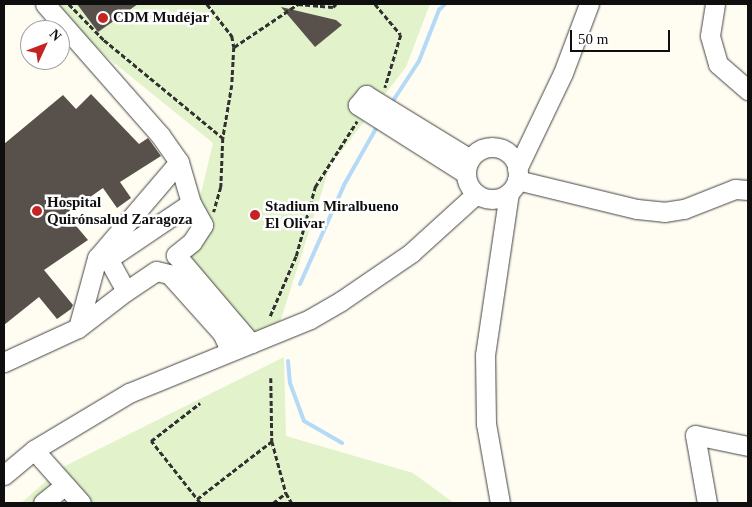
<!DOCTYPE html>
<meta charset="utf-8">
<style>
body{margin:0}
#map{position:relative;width:752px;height:507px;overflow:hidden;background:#fffdf1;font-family:Georgia,serif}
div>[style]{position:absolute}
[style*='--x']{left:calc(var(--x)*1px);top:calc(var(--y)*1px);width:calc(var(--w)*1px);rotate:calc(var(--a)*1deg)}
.pitch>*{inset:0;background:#e2f2cb}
.stream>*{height:4px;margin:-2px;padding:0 2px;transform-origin:2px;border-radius:2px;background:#b4daf8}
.building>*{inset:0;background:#58514b}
.path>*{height:2.5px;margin-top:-1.25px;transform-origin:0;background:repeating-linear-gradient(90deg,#313131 0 5px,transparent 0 7.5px)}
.roads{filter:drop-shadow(0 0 1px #424242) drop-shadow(0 0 1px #424242)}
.minor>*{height:19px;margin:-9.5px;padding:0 9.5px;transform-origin:9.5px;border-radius:9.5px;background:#fff}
.minor>.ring{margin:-9.5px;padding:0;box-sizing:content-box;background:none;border:19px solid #fff;border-radius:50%}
.dots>*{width:14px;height:14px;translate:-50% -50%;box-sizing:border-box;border:2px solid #fff;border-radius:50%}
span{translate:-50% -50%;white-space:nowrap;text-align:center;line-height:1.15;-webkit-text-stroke:5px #fff;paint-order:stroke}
.poi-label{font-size:15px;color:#0f0f0f;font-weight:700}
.left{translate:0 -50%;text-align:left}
.frame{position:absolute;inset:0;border:5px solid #0f0f0f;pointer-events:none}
.north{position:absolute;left:20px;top:20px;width:50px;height:50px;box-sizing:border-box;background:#fff;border:1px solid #9f9f9f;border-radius:50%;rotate:47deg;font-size:14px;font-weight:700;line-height:20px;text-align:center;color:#0f0f0f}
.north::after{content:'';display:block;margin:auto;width:18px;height:22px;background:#c42522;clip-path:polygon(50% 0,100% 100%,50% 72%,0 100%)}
.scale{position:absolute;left:570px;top:30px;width:100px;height:22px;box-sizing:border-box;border:2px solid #0f0f0f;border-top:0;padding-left:6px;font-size:15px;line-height:18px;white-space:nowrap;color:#0f0f0f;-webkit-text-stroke:4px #fff;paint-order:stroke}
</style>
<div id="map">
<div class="pitch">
<i style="clip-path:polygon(53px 4px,430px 4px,406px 67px,330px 166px,274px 341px,255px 347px,184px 264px,213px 143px,108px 58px)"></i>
<i style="clip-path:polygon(284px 357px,286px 436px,413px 473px,454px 503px,21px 503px,61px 468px)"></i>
</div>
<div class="stream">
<i style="--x:391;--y:104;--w:51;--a:-56.9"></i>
<i style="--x:419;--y:61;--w:55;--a:-68.6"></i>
<i style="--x:439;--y:10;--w:8;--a:-45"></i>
<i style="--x:300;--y:284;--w:108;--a:-66"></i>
<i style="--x:344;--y:185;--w:69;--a:-60.5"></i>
<i style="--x:288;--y:361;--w:22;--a:85"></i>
<i style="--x:290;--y:383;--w:40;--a:69.8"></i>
<i style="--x:304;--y:421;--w:44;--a:30.1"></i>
</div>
<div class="building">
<i style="clip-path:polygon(77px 4px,138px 4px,98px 32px)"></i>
<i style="clip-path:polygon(281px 7px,336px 20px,342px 25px,315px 47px)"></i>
<i style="clip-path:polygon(91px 94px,139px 144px,148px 138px,161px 156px,120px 182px,131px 198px,117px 208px,103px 188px,66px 214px,88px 240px,44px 270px,73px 305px,71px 309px,57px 319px,39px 297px,4px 325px,4px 144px,63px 95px,76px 109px)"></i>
</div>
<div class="path">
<i style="--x:69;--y:4;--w:50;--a:45.8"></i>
<i style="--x:104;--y:40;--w:154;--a:39.5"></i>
<i style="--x:207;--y:4;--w:41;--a:52"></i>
<i style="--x:232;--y:36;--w:11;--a:80"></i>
<i style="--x:234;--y:47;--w:38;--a:93"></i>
<i style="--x:232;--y:85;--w:54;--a:99.6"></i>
<i style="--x:223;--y:138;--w:49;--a:92.3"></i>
<i style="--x:221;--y:187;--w:26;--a:106"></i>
<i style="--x:375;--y:4;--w:40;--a:50"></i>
<i style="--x:401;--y:35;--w:55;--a:106.8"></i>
<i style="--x:234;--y:47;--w:77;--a:-33.9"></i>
<i style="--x:298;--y:4;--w:35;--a:5"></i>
<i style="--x:333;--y:7;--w:4;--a:-45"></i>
<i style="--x:270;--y:316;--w:65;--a:-66.6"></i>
<i style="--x:296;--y:256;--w:72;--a:-74.6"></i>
<i style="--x:315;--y:187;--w:78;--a:-57.5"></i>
<i style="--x:271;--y:378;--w:63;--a:89.1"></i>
<i style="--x:272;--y:441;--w:54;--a:74.9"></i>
<i style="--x:286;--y:493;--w:12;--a:59"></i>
<i style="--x:197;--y:499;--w:95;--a:-37.7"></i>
<i style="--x:200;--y:503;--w:79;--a:-128.3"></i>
<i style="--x:151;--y:441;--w:62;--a:-37.8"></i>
<i style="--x:273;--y:503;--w:16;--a:-38"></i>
</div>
<div class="roads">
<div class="minor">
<i style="--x:715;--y:4;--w:32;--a:99"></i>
<i style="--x:710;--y:36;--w:29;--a:74"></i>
<i style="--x:718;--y:64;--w:40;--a:41"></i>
<i class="ring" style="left:466px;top:147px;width:33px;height:33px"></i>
<i style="--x:179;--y:162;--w:43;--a:73.7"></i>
<i style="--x:517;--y:169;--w:106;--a:-64.4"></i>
<i style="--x:563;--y:73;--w:74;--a:-69.4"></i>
<i style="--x:465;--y:173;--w:127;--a:-147.6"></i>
<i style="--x:358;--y:105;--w:13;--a:-51"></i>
<i style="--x:366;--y:95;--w:122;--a:31.6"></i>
<i style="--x:517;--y:180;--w:123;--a:13.6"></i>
<i style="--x:637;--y:209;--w:27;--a:6"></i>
<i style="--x:664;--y:212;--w:20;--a:-9"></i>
<i style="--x:684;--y:209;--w:55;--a:-21.4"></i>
<i style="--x:735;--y:189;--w:13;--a:4"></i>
<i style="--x:78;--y:328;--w:61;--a:-37.6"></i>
<i style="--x:230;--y:350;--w:19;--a:-115"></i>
<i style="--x:222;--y:333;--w:79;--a:-131.9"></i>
<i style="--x:169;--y:274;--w:13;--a:-167"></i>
<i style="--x:156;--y:271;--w:36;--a:146"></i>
<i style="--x:126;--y:291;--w:37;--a:-119"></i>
<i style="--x:108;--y:259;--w:100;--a:-34"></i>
<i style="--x:191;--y:203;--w:25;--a:61"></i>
<i style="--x:203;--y:225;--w:20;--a:123"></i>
<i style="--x:192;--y:242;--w:21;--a:141"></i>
<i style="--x:176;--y:255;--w:116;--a:49.6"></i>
<i style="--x:4;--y:362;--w:81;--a:-24.7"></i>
<i style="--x:78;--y:328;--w:73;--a:-74.8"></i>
<i style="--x:97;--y:258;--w:126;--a:-49.5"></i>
<i style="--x:179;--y:162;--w:33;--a:-125"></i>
<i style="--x:160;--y:135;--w:174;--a:-131.3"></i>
<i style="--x:34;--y:450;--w:71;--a:48.4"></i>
<i style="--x:4;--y:475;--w:39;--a:-40"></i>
<i style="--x:34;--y:450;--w:111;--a:-31"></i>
<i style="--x:129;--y:393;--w:196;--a:-22.2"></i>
<i style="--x:310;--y:319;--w:36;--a:-30"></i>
<i style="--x:341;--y:301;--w:85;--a:-34.4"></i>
<i style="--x:411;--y:253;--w:88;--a:-42.2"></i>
<i style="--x:43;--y:503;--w:28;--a:-39"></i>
<i style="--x:500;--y:503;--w:80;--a:-100"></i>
<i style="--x:486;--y:424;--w:69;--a:-90.8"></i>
<i style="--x:485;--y:355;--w:164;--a:-81.6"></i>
<i style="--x:707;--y:503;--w:69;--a:-100"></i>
<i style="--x:695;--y:435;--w:54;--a:11.7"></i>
</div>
</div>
<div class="dots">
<i style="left:103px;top:18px;background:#c42522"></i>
<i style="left:37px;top:211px;background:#c42522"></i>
<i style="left:255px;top:215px;background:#c42522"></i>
</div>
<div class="poi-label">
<span class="left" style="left:113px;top:18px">CDM Mudéjar</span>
<span class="left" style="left:47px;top:211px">Hospital<br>Quirónsalud Zaragoza</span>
<span class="left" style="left:265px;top:215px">Stadium Miralbueno<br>El Olivar</span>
</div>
<div class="frame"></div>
<div class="north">N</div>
<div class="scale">50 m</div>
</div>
